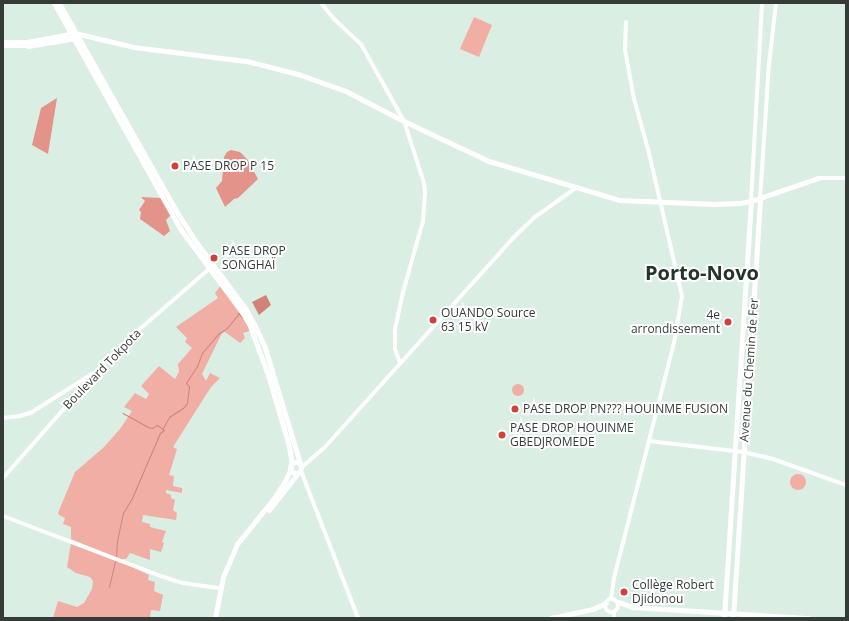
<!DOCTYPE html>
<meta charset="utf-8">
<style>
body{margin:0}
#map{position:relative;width:849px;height:621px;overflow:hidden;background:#dbeee4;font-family:"Open Sans",sans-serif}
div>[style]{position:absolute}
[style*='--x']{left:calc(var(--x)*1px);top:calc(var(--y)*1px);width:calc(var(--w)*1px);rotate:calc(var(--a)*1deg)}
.green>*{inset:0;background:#f1aea5}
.round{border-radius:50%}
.forest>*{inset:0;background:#e39389}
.water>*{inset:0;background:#d1837a}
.stream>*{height:1px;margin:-0.5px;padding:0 0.5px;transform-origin:0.5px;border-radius:0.5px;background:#d1837a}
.tertiary>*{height:4px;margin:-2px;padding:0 2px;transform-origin:2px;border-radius:2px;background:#fff}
.secondary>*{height:4.5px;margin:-2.25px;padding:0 2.25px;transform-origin:2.25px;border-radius:2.25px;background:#fff}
.secondary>.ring{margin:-2.25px;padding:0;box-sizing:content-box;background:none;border:4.5px solid #fff;border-radius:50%}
.trunk>*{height:5px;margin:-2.5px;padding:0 2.5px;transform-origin:2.5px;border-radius:2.5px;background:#fff}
.trunk>.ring{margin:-2.5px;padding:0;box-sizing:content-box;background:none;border:5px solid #fff;border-radius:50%}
.dots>*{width:11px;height:11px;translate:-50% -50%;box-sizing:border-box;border:2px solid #fff;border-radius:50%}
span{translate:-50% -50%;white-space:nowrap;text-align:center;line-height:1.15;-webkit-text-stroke:4px #fff;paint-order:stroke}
.poi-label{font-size:12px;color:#353c38}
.left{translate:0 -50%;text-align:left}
.right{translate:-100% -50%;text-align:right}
.street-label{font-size:12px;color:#353c38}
.town-label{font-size:20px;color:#24332b;font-weight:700}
.frame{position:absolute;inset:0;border:4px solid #353c38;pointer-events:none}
</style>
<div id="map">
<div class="green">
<i style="clip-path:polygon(474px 17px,492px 25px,479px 57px,460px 49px)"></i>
<i style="clip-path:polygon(222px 284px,241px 309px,250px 331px,243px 333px,245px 338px,240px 343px,225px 332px,222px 333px,202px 374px,206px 381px,210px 373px,220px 378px,211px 387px,173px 447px,177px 449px,169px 475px,174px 476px,173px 486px,182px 488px,182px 493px,166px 490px,166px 493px,171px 495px,171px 498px,175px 500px,173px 510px,177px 513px,176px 520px,143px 515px,142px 522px,150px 524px,150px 527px,166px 531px,162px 542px,164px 543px,161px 552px,150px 549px,150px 560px,130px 553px,126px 559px,123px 559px,122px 562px,149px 575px,148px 580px,155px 582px,154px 591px,163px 595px,160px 611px,151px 610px,150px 618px,53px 618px,58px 601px,77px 607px,84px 603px,92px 589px,93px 581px,90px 577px,76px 573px,67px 567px,71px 543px,105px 553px,71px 539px,71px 527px,63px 524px,65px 518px,59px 515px,58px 513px,75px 472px,103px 448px,120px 429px,132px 411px,124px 407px,135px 393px,146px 399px,149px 394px,141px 386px,159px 366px,175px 379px,179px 372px,178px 364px,192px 348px,185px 342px,187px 338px,176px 327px,218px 298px,215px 293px)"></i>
<i class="round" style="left:512px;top:384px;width:12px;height:12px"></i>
<i class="round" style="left:790px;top:474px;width:16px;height:16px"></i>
</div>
<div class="forest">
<i style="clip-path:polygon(57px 98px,48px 154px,32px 145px,41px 108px)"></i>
<i style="clip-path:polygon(231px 150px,240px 152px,247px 159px,258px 179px,238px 198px,234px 199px,225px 207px,216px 188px,222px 181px,224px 157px,227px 152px)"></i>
<i style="clip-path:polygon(141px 197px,161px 198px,172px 214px,166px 220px,170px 231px,164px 236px,140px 219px,141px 212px,139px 210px,145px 201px)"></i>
</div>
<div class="water">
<i style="clip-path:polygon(266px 295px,271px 305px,259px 315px,252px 302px)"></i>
</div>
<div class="stream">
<i style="--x:238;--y:313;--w:7;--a:45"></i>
<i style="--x:163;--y:428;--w:13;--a:-61"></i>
<i style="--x:169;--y:417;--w:17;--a:-33"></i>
<i style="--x:183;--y:408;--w:6;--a:-51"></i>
<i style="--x:187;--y:403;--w:17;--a:-83"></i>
<i style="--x:189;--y:386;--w:4;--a:-135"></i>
<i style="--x:186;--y:383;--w:20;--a:-57"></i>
<i style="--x:197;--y:366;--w:14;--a:-69"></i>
<i style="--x:202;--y:353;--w:25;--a:-50"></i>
<i style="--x:218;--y:334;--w:11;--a:-34"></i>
<i style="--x:227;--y:328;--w:21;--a:-51"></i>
<i style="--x:116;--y:558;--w:17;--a:-87"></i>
<i style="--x:117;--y:541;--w:29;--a:-78"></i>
<i style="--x:123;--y:513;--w:17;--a:-59"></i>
<i style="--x:132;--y:498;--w:71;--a:-66.7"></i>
<i style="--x:160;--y:433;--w:5;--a:-37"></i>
<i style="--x:164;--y:430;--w:9;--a:-144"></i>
<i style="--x:157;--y:425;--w:6;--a:149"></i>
<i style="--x:152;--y:428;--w:4;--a:-166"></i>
<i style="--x:148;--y:427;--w:29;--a:-151"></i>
<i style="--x:109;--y:587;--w:27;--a:-77"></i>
</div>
<div class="tertiary">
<i style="--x:321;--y:3;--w:21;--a:51"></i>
<i style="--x:334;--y:19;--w:37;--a:43"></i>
<i style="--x:361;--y:44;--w:31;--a:61"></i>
<i style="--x:376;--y:71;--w:57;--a:60.8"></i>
<i style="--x:404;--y:121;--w:65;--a:72.1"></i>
<i style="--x:424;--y:183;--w:10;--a:84"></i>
<i style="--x:425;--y:193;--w:28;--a:94"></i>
<i style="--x:423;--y:221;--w:74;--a:105.7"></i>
<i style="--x:403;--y:292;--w:40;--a:102"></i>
<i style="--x:395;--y:331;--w:18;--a:90"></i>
<i style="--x:395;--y:349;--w:15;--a:70"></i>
<i style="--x:760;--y:199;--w:134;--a:-86.2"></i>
<i style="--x:769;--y:65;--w:62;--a:-83.6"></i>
<i style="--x:751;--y:201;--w:198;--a:-86.8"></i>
<i style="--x:3;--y:418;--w:17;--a:-7"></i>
<i style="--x:20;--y:416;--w:13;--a:-18"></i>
<i style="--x:32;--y:412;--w:71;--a:-32.3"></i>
<i style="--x:649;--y:441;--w:95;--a:6.7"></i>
<i style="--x:743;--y:452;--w:31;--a:13"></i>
<i style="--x:773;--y:459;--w:77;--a:19.6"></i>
<i style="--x:302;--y:467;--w:30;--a:-41"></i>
<i style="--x:325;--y:447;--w:281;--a:-48"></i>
<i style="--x:513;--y:238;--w:30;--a:-44"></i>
<i style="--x:535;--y:217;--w:52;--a:-35.5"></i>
<i style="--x:301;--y:471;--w:158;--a:68.8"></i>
<i style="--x:3;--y:478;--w:141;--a:-48.7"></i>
<i style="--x:96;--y:372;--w:63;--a:-44.4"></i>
<i style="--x:141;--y:328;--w:90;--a:-40.9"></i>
<i style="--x:3;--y:516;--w:169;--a:20.8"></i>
<i style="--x:161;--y:576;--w:23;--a:18"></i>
<i style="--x:183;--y:583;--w:37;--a:8"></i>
<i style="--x:611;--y:599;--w:21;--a:-82"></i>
<i style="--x:614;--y:578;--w:243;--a:-75.7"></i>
<i style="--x:674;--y:343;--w:48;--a:-80.3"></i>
<i style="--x:682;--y:296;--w:147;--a:-103"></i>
<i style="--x:649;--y:153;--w:56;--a:-105.5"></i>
<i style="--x:634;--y:99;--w:50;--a:-100.4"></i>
<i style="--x:625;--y:50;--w:28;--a:-88"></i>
<i style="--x:614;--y:613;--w:5;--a:90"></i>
</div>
<div class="secondary">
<i style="--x:3;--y:42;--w:24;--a:0"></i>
<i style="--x:27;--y:42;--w:49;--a:-10.6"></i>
<i style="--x:75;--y:33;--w:61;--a:13.3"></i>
<i style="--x:134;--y:47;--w:114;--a:7.1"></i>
<i style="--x:247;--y:61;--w:53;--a:14.3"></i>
<i style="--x:298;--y:74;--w:51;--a:19.5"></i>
<i style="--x:346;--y:91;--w:65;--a:27.3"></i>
<i style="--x:404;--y:121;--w:94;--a:25.2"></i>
<i style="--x:489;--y:161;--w:137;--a:16.6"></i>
<i style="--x:620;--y:200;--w:94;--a:2.4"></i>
<i style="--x:714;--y:204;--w:26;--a:-2"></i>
<i style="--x:740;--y:203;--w:11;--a:-10"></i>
<i style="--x:751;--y:201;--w:71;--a:-18.9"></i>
<i style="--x:818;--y:178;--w:28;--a:0"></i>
<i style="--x:3;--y:46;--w:25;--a:0"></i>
<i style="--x:28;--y:46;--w:50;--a:-9.3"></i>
<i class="ring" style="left:605px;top:599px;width:9.5px;height:9.5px"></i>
<i style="--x:619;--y:602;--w:14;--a:21"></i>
<i style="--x:632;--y:607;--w:177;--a:3.6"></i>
<i style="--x:551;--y:618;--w:43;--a:-12.1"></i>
<i style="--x:593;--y:609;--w:14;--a:-25"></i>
<i style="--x:724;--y:618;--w:418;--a:-86.3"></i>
<i style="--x:733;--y:618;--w:420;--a:-86.3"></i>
</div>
<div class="trunk">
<i style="--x:54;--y:3;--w:260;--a:60.8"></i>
<i style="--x:181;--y:230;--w:102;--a:53.4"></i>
<i style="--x:242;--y:312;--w:16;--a:60"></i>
<i style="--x:250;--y:326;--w:52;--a:69.8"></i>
<i style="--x:268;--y:375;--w:74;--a:73.5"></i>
<i style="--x:289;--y:446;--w:18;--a:81"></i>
<i style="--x:59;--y:3;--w:242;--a:60.6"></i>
<i style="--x:178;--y:214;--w:35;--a:57"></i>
<i style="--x:197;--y:243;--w:81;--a:53.6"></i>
<i style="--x:245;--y:308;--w:18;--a:61"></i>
<i style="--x:254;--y:324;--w:26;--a:65"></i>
<i style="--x:265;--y:348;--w:120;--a:73.1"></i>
<i class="ring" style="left:290.5px;top:462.5px;width:6px;height:6px"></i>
<i style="--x:269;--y:510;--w:47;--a:-51.9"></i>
<i style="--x:215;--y:618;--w:42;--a:-79"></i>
<i style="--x:223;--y:577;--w:36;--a:-67"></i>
<i style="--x:237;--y:544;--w:59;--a:-51.2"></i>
<i style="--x:274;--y:498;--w:20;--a:-57"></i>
<i style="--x:285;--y:481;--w:14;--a:-65"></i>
</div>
<div class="dots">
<i style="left:175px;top:166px;background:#cf4139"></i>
<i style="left:214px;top:258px;background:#cf4139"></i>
<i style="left:433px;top:320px;background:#cf4139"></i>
<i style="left:728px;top:322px;background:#cf4139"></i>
<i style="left:515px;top:409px;background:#cf4139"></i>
<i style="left:502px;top:435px;background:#cf4139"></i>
<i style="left:624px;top:592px;background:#cf4139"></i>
</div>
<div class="poi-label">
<span class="left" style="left:183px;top:166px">PASE DROP P 15</span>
<span class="left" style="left:222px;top:258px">PASE DROP<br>SONGHAÏ</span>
<span class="left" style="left:441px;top:320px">OUANDO Source<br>63 15 kV</span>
<span class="right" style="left:720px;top:322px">4e<br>arrondissement</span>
<span class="left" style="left:523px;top:409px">PASE DROP PN??? HOUINME FUSION</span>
<span class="left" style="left:510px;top:435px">PASE DROP HOUINME<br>GBEDJROMEDE</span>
<span class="left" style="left:632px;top:592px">Collège Robert<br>Djidonou</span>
</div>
<div class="street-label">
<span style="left:102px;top:369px;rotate:-46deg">Boulevard Tokpota</span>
<span style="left:749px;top:370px;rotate:-86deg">Avenue du Chemin de Fer</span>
</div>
<div class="town-label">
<span style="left:702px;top:272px">Porto-Novo</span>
</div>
<div class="frame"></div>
</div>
